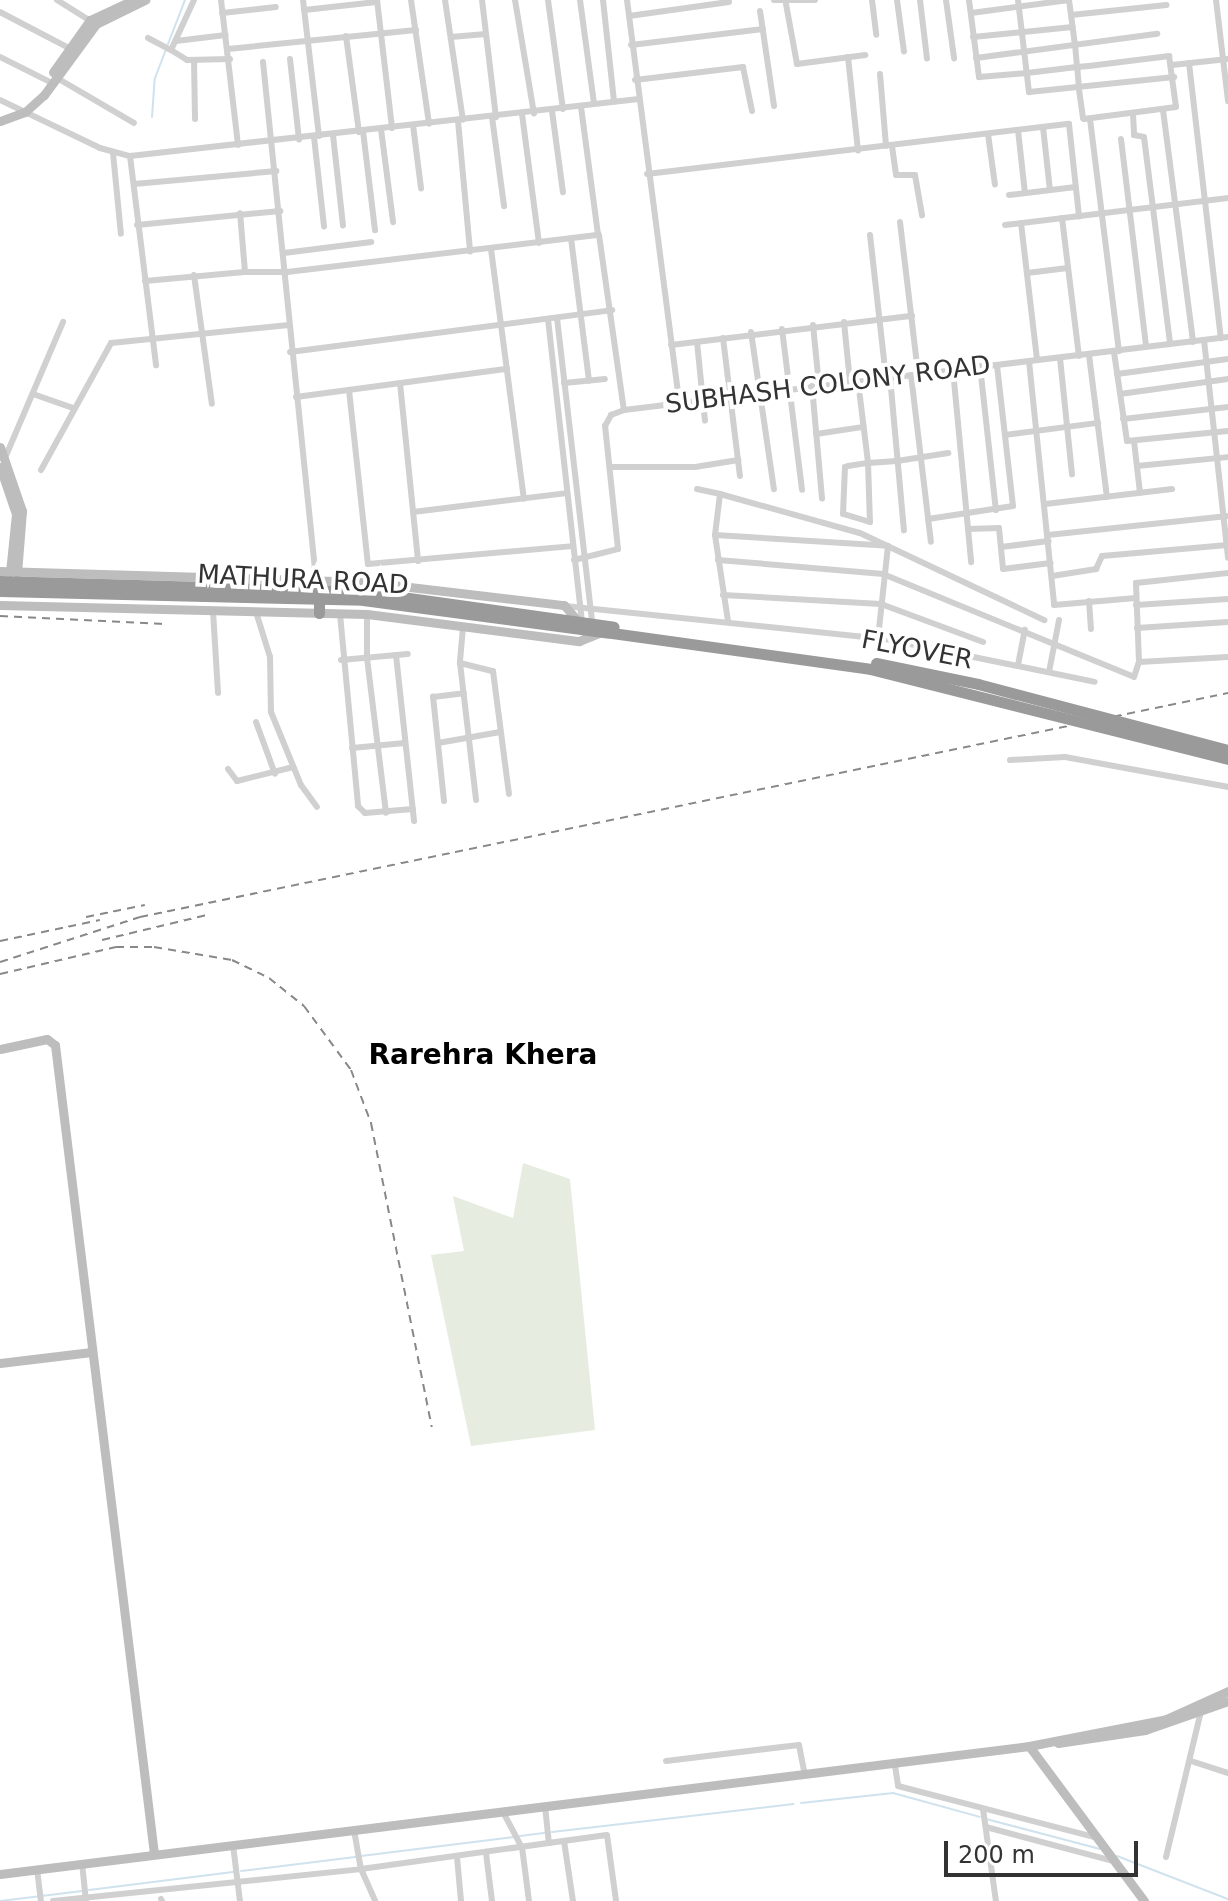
<!DOCTYPE html>
<style>
body{margin:0}
#map{position:relative;width:1228px;height:1901px;overflow:hidden;background:#fff;font-family:"DejaVu Sans",sans-serif}
div>[style]{position:absolute}
[style*='--x']{left:calc(var(--x)*1px);top:calc(var(--y)*1px);width:calc(var(--w)*1px);rotate:calc(var(--a)*1deg)}
.green>*{inset:0;background:#e6ecdf}
.stream>*{height:2px;margin:-1px;padding:0 1px;transform-origin:1px;border-radius:1px;background:#cfe2ee}
.street>*{height:6px;margin:-3px;padding:0 3px;transform-origin:3px;border-radius:3px;background:#d0d0d0}
.secondary>*{height:9px;margin:-4.5px;padding:0 4.5px;transform-origin:4.5px;border-radius:4.5px;background:#bdbdbd}
.highway>*{height:11px;margin:-5.5px;padding:0 5.5px;transform-origin:5.5px;border-radius:5.5px;background:#9a9a9a}
.rail>*{height:2px;margin-top:-1px;transform-origin:0;background:repeating-linear-gradient(90deg,#888 0 8px,transparent 0 14px)}
.highway-bridge>*{height:11px;margin:-5.5px;padding:0 5.5px;transform-origin:5.5px;border-radius:5.5px;background:#9a9a9a}
span{translate:-50% -50%;white-space:nowrap;text-align:center;line-height:1.15;-webkit-text-stroke:8px #fff;paint-order:stroke}
.street-label{font-size:26px;color:#333}
.neighbourhood-label{font-size:28px;color:#000;font-weight:700}
.scale{position:absolute;left:944px;top:1841px;width:194px;height:36px;box-sizing:border-box;border:4px solid #333;border-top:0;padding-left:10px;font-size:24px;line-height:28px;white-space:nowrap;color:#333;-webkit-text-stroke:6px #fff;paint-order:stroke}
</style>
<div id="map">
<div class="green">
<i style="clip-path:polygon(523px 1163px,570px 1179px,595px 1430px,471px 1446px,431px 1255px,464px 1251px,453px 1196px,513px 1218px)"></i>
</div>
<div class="stream">
<i style="--x:168;--y:44;--w:47;--a:-68.9"></i>
<i style="--x:152;--y:117;--w:39;--a:-86"></i>
<i style="--x:155;--y:78;--w:30;--a:-69"></i>
<i style="--x:801;--y:1803;--w:93;--a:-6.2"></i>
<i style="--x:893;--y:1793;--w:90;--a:15.4"></i>
<i style="--x:986;--y:1819;--w:118;--a:14.7"></i>
<i style="--x:552;--y:1832;--w:243;--a:-6.6"></i>
<i style="--x:520;--y:1836;--w:26;--a:-7"></i>
<i style="--x:361;--y:1856;--w:154;--a:-7.1"></i>
<i style="--x:1117;--y:1856;--w:119;--a:21.2"></i>
<i style="--x:241;--y:1871;--w:115;--a:-7"></i>
<i style="--x:89;--y:1890;--w:145;--a:-7.1"></i>
<i style="--x:0;--y:1901;--w:83;--a:-7"></i>
</div>
<div class="street">
<i style="--x:57;--y:0;--w:40;--a:32"></i>
<i style="--x:194;--y:0;--w:55;--a:114.7"></i>
<i style="--x:171;--y:50;--w:19;--a:32"></i>
<i style="--x:187;--y:60;--w:43;--a:-1.3"></i>
<i style="--x:221;--y:0;--w:146;--a:83.3"></i>
<i style="--x:303;--y:0;--w:137;--a:83.3"></i>
<i style="--x:377;--y:0;--w:129;--a:83.3"></i>
<i style="--x:411;--y:0;--w:125;--a:81.7"></i>
<i style="--x:445;--y:0;--w:121;--a:81.5"></i>
<i style="--x:482;--y:0;--w:118;--a:83.2"></i>
<i style="--x:515;--y:0;--w:115;--a:80.5"></i>
<i style="--x:548;--y:0;--w:110;--a:82.2"></i>
<i style="--x:580;--y:0;--w:105;--a:82.3"></i>
<i style="--x:603;--y:0;--w:102;--a:83.8"></i>
<i style="--x:627;--y:0;--w:405;--a:82.6"></i>
<i style="--x:774;--y:0;--w:41;--a:0"></i>
<i style="--x:872;--y:0;--w:35;--a:83"></i>
<i style="--x:897;--y:0;--w:52;--a:82.3"></i>
<i style="--x:920;--y:0;--w:59;--a:83.2"></i>
<i style="--x:946;--y:0;--w:59;--a:82.1"></i>
<i style="--x:969;--y:0;--w:78;--a:82.6"></i>
<i style="--x:979;--y:77;--w:48;--a:-4.8"></i>
<i style="--x:1027;--y:73;--w:50;--a:-6.8"></i>
<i style="--x:1077;--y:67;--w:12;--a:-5"></i>
<i style="--x:1089;--y:66;--w:81;--a:-7.1"></i>
<i style="--x:1169;--y:56;--w:51;--a:82.2"></i>
<i style="--x:1176;--y:107;--w:93;--a:172.6"></i>
<i style="--x:1084;--y:119;--w:1;--a:-135"></i>
<i style="--x:1083;--y:118;--w:30;--a:-98"></i>
<i style="--x:1079;--y:88;--w:21;--a:-95"></i>
<i style="--x:1077;--y:67;--w:22;--a:-95"></i>
<i style="--x:1075;--y:45;--w:45;--a:-97.6"></i>
<i style="--x:1018;--y:0;--w:93;--a:83.2"></i>
<i style="--x:1029;--y:92;--w:146;--a:-5.9"></i>
<i style="--x:1216;--y:0;--w:102;--a:83.2"></i>
<i style="--x:786;--y:4;--w:61;--a:79.6"></i>
<i style="--x:797;--y:64;--w:69;--a:-7.5"></i>
<i style="--x:304;--y:10;--w:73;--a:-6.3"></i>
<i style="--x:760;--y:11;--w:96;--a:81.6"></i>
<i style="--x:0;--y:12;--w:78;--a:27.6"></i>
<i style="--x:222;--y:13;--w:54;--a:-6.3"></i>
<i style="--x:971;--y:13;--w:99;--a:-7.6"></i>
<i style="--x:1071;--y:15;--w:96;--a:-6"></i>
<i style="--x:629;--y:16;--w:101;--a:-8"></i>
<i style="--x:346;--y:36;--w:97;--a:82.3"></i>
<i style="--x:451;--y:37;--w:35;--a:-5"></i>
<i style="--x:973;--y:37;--w:100;--a:-5.7"></i>
<i style="--x:148;--y:38;--w:26;--a:28"></i>
<i style="--x:176;--y:41;--w:50;--a:-6.8"></i>
<i style="--x:631;--y:45;--w:133;--a:-6.9"></i>
<i style="--x:228;--y:49;--w:189;--a:-5.8"></i>
<i style="--x:0;--y:57;--w:54;--a:26.6"></i>
<i style="--x:848;--y:57;--w:94;--a:83.9"></i>
<i style="--x:976;--y:58;--w:183;--a:-7.6"></i>
<i style="--x:290;--y:59;--w:81;--a:83.6"></i>
<i style="--x:194;--y:60;--w:59;--a:89"></i>
<i style="--x:263;--y:62;--w:520;--a:84.15"></i>
<i style="--x:1189;--y:63;--w:277;--a:83.4"></i>
<i style="--x:1172;--y:65;--w:56;--a:-6.1"></i>
<i style="--x:880;--y:74;--w:72;--a:85.2"></i>
<i style="--x:57;--y:78;--w:89;--a:30.3"></i>
<i style="--x:635;--y:80;--w:109;--a:-6.9"></i>
<i style="--x:743;--y:67;--w:45;--a:78.4"></i>
<i style="--x:0;--y:100;--w:111;--a:25.6"></i>
<i style="--x:100;--y:148;--w:31;--a:15"></i>
<i style="--x:130;--y:156;--w:512;--a:-6.39"></i>
<i style="--x:581;--y:107;--w:129;--a:82.4"></i>
<i style="--x:1163;--y:110;--w:234;--a:82.6"></i>
<i style="--x:552;--y:111;--w:82;--a:82.3"></i>
<i style="--x:522;--y:114;--w:130;--a:82.5"></i>
<i style="--x:1133;--y:114;--w:21;--a:87"></i>
<i style="--x:1134;--y:135;--w:10;--a:11"></i>
<i style="--x:1144;--y:137;--w:209;--a:82.8"></i>
<i style="--x:492;--y:117;--w:90;--a:82.3"></i>
<i style="--x:1090;--y:119;--w:234;--a:82.9"></i>
<i style="--x:458;--y:121;--w:131;--a:84.7"></i>
<i style="--x:413;--y:125;--w:64;--a:82.8"></i>
<i style="--x:1043;--y:127;--w:63;--a:83.7"></i>
<i style="--x:381;--y:129;--w:94;--a:82.6"></i>
<i style="--x:1018;--y:130;--w:63;--a:83.7"></i>
<i style="--x:363;--y:131;--w:100;--a:83.1"></i>
<i style="--x:988;--y:134;--w:51;--a:82.2"></i>
<i style="--x:333;--y:135;--w:91;--a:83.7"></i>
<i style="--x:314;--y:137;--w:90;--a:83.6"></i>
<i style="--x:1121;--y:139;--w:209;--a:83.1"></i>
<i style="--x:892;--y:146;--w:29;--a:82"></i>
<i style="--x:896;--y:175;--w:19;--a:0"></i>
<i style="--x:915;--y:175;--w:41;--a:80.1"></i>
<i style="--x:113;--y:153;--w:81;--a:84.4"></i>
<i style="--x:130;--y:156;--w:211;--a:82.9"></i>
<i style="--x:647;--y:174;--w:425;--a:-6.8"></i>
<i style="--x:1069;--y:124;--w:93;--a:83.8"></i>
<i style="--x:134;--y:184;--w:143;--a:-5.2"></i>
<i style="--x:1009;--y:195;--w:67;--a:-6.8"></i>
<i style="--x:1062;--y:218;--w:139;--a:83"></i>
<i style="--x:900;--y:222;--w:152;--a:83.2"></i>
<i style="--x:1021;--y:223;--w:138;--a:83.3"></i>
<i style="--x:137;--y:225;--w:144;--a:-5.6"></i>
<i style="--x:1005;--y:225;--w:225;--a:-6.9"></i>
<i style="--x:870;--y:235;--w:144;--a:83.6"></i>
<i style="--x:571;--y:238;--w:144;--a:82.8"></i>
<i style="--x:491;--y:249;--w:252;--a:82.5"></i>
<i style="--x:284;--y:253;--w:88;--a:-7.2"></i>
<i style="--x:245;--y:272;--w:42;--a:0"></i>
<i style="--x:287;--y:272;--w:314;--a:-6.8"></i>
<i style="--x:599;--y:235;--w:177;--a:81.9"></i>
<i style="--x:1027;--y:273;--w:41;--a:-7"></i>
<i style="--x:194;--y:275;--w:130;--a:82.1"></i>
<i style="--x:145;--y:281;--w:100;--a:-5.1"></i>
<i style="--x:245;--y:272;--w:59;--a:-94.8"></i>
<i style="--x:557;--y:318;--w:306;--a:83.4"></i>
<i style="--x:548;--y:319;--w:304;--a:83.6"></i>
<i style="--x:844;--y:322;--w:60;--a:84.3"></i>
<i style="--x:813;--y:325;--w:60;--a:84.3"></i>
<i style="--x:782;--y:329;--w:162;--a:82.9"></i>
<i style="--x:751;--y:332;--w:159;--a:81.7"></i>
<i style="--x:723;--y:338;--w:139;--a:83"></i>
<i style="--x:1204;--y:340;--w:219;--a:83.7"></i>
<i style="--x:697;--y:342;--w:79;--a:84.2"></i>
<i style="--x:671;--y:345;--w:243;--a:-6.9"></i>
<i style="--x:290;--y:352;--w:325;--a:-7.4"></i>
<i style="--x:1114;--y:352;--w:90;--a:81.7"></i>
<i style="--x:1127;--y:441;--w:101;--a:-5.7"></i>
<i style="--x:1089;--y:355;--w:143;--a:82.8"></i>
<i style="--x:1060;--y:358;--w:117;--a:84.1"></i>
<i style="--x:1029;--y:361;--w:245;--a:84.1"></i>
<i style="--x:1054;--y:605;--w:82;--a:-4.9"></i>
<i style="--x:980;--y:366;--w:145;--a:83.7"></i>
<i style="--x:953;--y:370;--w:193;--a:84.6"></i>
<i style="--x:1117;--y:374;--w:112;--a:-7.7"></i>
<i style="--x:911;--y:375;--w:168;--a:83.2"></i>
<i style="--x:890;--y:377;--w:154;--a:84.8"></i>
<i style="--x:858;--y:381;--w:83;--a:83"></i>
<i style="--x:868;--y:463;--w:59;--a:88.1"></i>
<i style="--x:870;--y:522;--w:28;--a:-163"></i>
<i style="--x:843;--y:514;--w:47;--a:-87.6"></i>
<i style="--x:845;--y:467;--w:3;--a:-18"></i>
<i style="--x:848;--y:466;--w:20;--a:-9"></i>
<i style="--x:868;--y:463;--w:29;--a:-4"></i>
<i style="--x:897;--y:461;--w:52;--a:-8.9"></i>
<i style="--x:400;--y:383;--w:179;--a:84.2"></i>
<i style="--x:564;--y:383;--w:41;--a:-5.6"></i>
<i style="--x:812;--y:386;--w:113;--a:84.9"></i>
<i style="--x:349;--y:390;--w:175;--a:83.8"></i>
<i style="--x:368;--y:564;--w:205;--a:-5"></i>
<i style="--x:33;--y:394;--w:42;--a:19.3"></i>
<i style="--x:1120;--y:394;--w:109;--a:-7.9"></i>
<i style="--x:296;--y:397;--w:213;--a:-7.6"></i>
<i style="--x:1123;--y:419;--w:106;--a:-6.5"></i>
<i style="--x:816;--y:434;--w:48;--a:-8.5"></i>
<i style="--x:1005;--y:435;--w:94;--a:-7.4"></i>
<i style="--x:1134;--y:441;--w:52;--a:83.4"></i>
<i style="--x:5;--y:458;--w:148;--a:-66.9"></i>
<i style="--x:1137;--y:466;--w:91;--a:-5.6"></i>
<i style="--x:611;--y:467;--w:84;--a:0"></i>
<i style="--x:695;--y:467;--w:44;--a:-9.2"></i>
<i style="--x:41;--y:470;--w:145;--a:-61.1"></i>
<i style="--x:111;--y:343;--w:179;--a:-5.8"></i>
<i style="--x:697;--y:489;--w:24;--a:12"></i>
<i style="--x:1045;--y:504;--w:128;--a:-6.7"></i>
<i style="--x:413;--y:512;--w:155;--a:-7"></i>
<i style="--x:928;--y:519;--w:86;--a:-8.7"></i>
<i style="--x:1013;--y:506;--w:142;--a:-96.5"></i>
<i style="--x:968;--y:529;--w:31;--a:-2"></i>
<i style="--x:999;--y:528;--w:41;--a:84.4"></i>
<i style="--x:1003;--y:569;--w:48;--a:-7.1"></i>
<i style="--x:715;--y:535;--w:173;--a:3.6"></i>
<i style="--x:888;--y:546;--w:93;--a:96.2"></i>
<i style="--x:1048;--y:535;--w:181;--a:-6"></i>
<i style="--x:1001;--y:547;--w:48;--a:-7.1"></i>
<i style="--x:574;--y:560;--w:45;--a:-14"></i>
<i style="--x:618;--y:549;--w:124;--a:-96"></i>
<i style="--x:605;--y:426;--w:13;--a:-61"></i>
<i style="--x:611;--y:415;--w:14;--a:-21"></i>
<i style="--x:624;--y:410;--w:608;--a:-6.89"></i>
<i style="--x:718;--y:560;--w:166;--a:4.8"></i>
<i style="--x:883;--y:574;--w:271;--a:22.3"></i>
<i style="--x:1134;--y:677;--w:16;--a:-72"></i>
<i style="--x:1139;--y:662;--w:79;--a:-92.2"></i>
<i style="--x:1136;--y:583;--w:93;--a:-6.2"></i>
<i style="--x:1052;--y:576;--w:45;--a:-9"></i>
<i style="--x:1096;--y:569;--w:14;--a:-65"></i>
<i style="--x:1102;--y:556;--w:126;--a:-5"></i>
<i style="--x:723;--y:595;--w:158;--a:3.3"></i>
<i style="--x:881;--y:604;--w:109;--a:20.4"></i>
<i style="--x:1089;--y:601;--w:28;--a:86"></i>
<i style="--x:1136;--y:605;--w:92;--a:-3.7"></i>
<i style="--x:565;--y:606;--w:323;--a:5.9"></i>
<i style="--x:886;--y:639;--w:213;--a:11.6"></i>
<i style="--x:213;--y:611;--w:82;--a:86.5"></i>
<i style="--x:256;--y:612;--w:47;--a:72.7"></i>
<i style="--x:270;--y:657;--w:55;--a:89"></i>
<i style="--x:271;--y:712;--w:79;--a:67.7"></i>
<i style="--x:301;--y:785;--w:27;--a:54"></i>
<i style="--x:340;--y:614;--w:193;--a:84.6"></i>
<i style="--x:358;--y:806;--w:10;--a:45"></i>
<i style="--x:365;--y:813;--w:48;--a:-4.8"></i>
<i style="--x:367;--y:614;--w:44;--a:90"></i>
<i style="--x:367;--y:658;--w:156;--a:83"></i>
<i style="--x:728;--y:621;--w:87;--a:-98.6"></i>
<i style="--x:715;--y:535;--w:41;--a:-83"></i>
<i style="--x:720;--y:494;--w:145;--a:15.6"></i>
<i style="--x:860;--y:533;--w:204;--a:25.3"></i>
<i style="--x:463;--y:627;--w:36;--a:95"></i>
<i style="--x:460;--y:663;--w:34;--a:14"></i>
<i style="--x:493;--y:671;--w:124;--a:82.6"></i>
<i style="--x:1137;--y:628;--w:91;--a:-3.8"></i>
<i style="--x:396;--y:655;--w:167;--a:83.8"></i>
<i style="--x:341;--y:660;--w:67;--a:-5.1"></i>
<i style="--x:1139;--y:662;--w:89;--a:-3.2"></i>
<i style="--x:460;--y:663;--w:138;--a:83.3"></i>
<i style="--x:1018;--y:665;--w:36;--a:-79"></i>
<i style="--x:1049;--y:672;--w:53;--a:-79.1"></i>
<i style="--x:256;--y:722;--w:55;--a:69.9"></i>
<i style="--x:438;--y:743;--w:63;--a:-10.1"></i>
<i style="--x:352;--y:748;--w:53;--a:-5.4"></i>
<i style="--x:1010;--y:760;--w:55;--a:-3.1"></i>
<i style="--x:1065;--y:757;--w:166;--a:10.4"></i>
<i style="--x:228;--y:769;--w:15;--a:53"></i>
<i style="--x:237;--y:781;--w:58;--a:-14"></i>
<i style="--x:444;--y:801;--w:105;--a:-96"></i>
<i style="--x:433;--y:697;--w:31;--a:-7"></i>
<i style="--x:666;--y:1761;--w:134;--a:-6.9"></i>
<i style="--x:799;--y:1745;--w:31;--a:79"></i>
<i style="--x:1191;--y:1761;--w:39;--a:18"></i>
<i style="--x:895;--y:1766;--w:20;--a:81"></i>
<i style="--x:898;--y:1786;--w:206;--a:14.6"></i>
<i style="--x:545;--y:1806;--w:37;--a:84"></i>
<i style="--x:983;--y:1809;--w:93;--a:82"></i>
<i style="--x:503;--y:1812;--w:40;--a:62"></i>
<i style="--x:522;--y:1847;--w:54;--a:82.6"></i>
<i style="--x:986;--y:1827;--w:131;--a:15"></i>
<i style="--x:354;--y:1830;--w:40;--a:80"></i>
<i style="--x:361;--y:1869;--w:35;--a:66"></i>
<i style="--x:564;--y:1841;--w:61;--a:81.5"></i>
<i style="--x:233;--y:1845;--w:56;--a:82.9"></i>
<i style="--x:486;--y:1853;--w:48;--a:82.9"></i>
<i style="--x:457;--y:1857;--w:44;--a:84.8"></i>
<i style="--x:1166;--y:1857;--w:146;--a:-76.5"></i>
<i style="--x:82;--y:1863;--w:38;--a:84"></i>
<i style="--x:37;--y:1869;--w:32;--a:83"></i>
<i style="--x:161;--y:1899;--w:2;--a:63"></i>
<i style="--x:53;--y:1901;--w:310;--a:-5.9"></i>
<i style="--x:361;--y:1869;--w:248;--a:-7.9"></i>
<i style="--x:607;--y:1835;--w:67;--a:82.2"></i>
</div>
<div class="secondary">
<i style="--x:53;--y:72;--w:64;--a:-54.6"></i>
<i style="--x:90;--y:20;--w:47;--a:-24.9"></i>
<i style="--x:0;--y:121;--w:27;--a:-20"></i>
<i style="--x:25;--y:112;--w:25;--a:-42"></i>
<i style="--x:44;--y:95;--w:88;--a:-53.8"></i>
<i style="--x:96;--y:24;--w:55;--a:-26.1"></i>
<i style="--x:0;--y:447;--w:68;--a:71"></i>
<i style="--x:22;--y:511;--w:62;--a:94.6"></i>
<i style="--x:0;--y:467;--w:50;--a:71.2"></i>
<i style="--x:16;--y:514;--w:58;--a:95.9"></i>
<i style="--x:0;--y:571;--w:367;--a:1.7"></i>
<i style="--x:367;--y:582;--w:198;--a:6.7"></i>
<i style="--x:564;--y:605;--w:20;--a:49"></i>
<i style="--x:0;--y:605;--w:367;--a:1.4"></i>
<i style="--x:367;--y:614;--w:214;--a:7.3"></i>
<i style="--x:579;--y:641;--w:22;--a:-22"></i>
<i style="--x:0;--y:1049;--w:48;--a:-12"></i>
<i style="--x:47;--y:1039;--w:10;--a:37"></i>
<i style="--x:55;--y:1045;--w:815;--a:83.02"></i>
<i style="--x:0;--y:1363;--w:92;--a:-6.9"></i>
<i style="--x:1058;--y:1743;--w:88;--a:-8.5"></i>
<i style="--x:1145;--y:1730;--w:88;--a:-19.3"></i>
<i style="--x:1029;--y:1746;--w:193;--a:53.4"></i>
<i style="--x:0;--y:1874;--w:1037;--a:-7.09"></i>
<i style="--x:1029;--y:1746;--w:140;--a:-11.1"></i>
<i style="--x:1166;--y:1719;--w:68;--a:-24.3"></i>
</div>
<div class="highway">
<i style="--x:0;--y:581;--w:366;--a:1.7"></i>
<i style="--x:366;--y:592;--w:250;--a:8"></i>
<i style="--x:0;--y:591;--w:363;--a:1.4"></i>
<i style="--x:363;--y:600;--w:248;--a:7.6"></i>
<i style="--x:319;--y:613;--w:14;--a:-90"></i>
</div>
<div class="rail">
<i style="--x:0;--y:616;--w:165;--a:2.8"></i>
<i style="--x:86;--y:917;--w:60;--a:-11.5"></i>
<i style="--x:102;--y:940;--w:112;--a:-13.4"></i>
<i style="--x:0;--y:941;--w:102;--a:-11.9"></i>
<i style="--x:0;--y:962;--w:147;--a:-17.8"></i>
<i style="--x:140;--y:917;--w:1111;--a:-11.63"></i>
<i style="--x:0;--y:974;--w:119;--a:-13.1"></i>
<i style="--x:116;--y:947;--w:38;--a:0"></i>
<i style="--x:154;--y:947;--w:79;--a:9.5"></i>
<i style="--x:232;--y:960;--w:41;--a:25.9"></i>
<i style="--x:269;--y:978;--w:45;--a:38.7"></i>
<i style="--x:304;--y:1006;--w:79;--a:53.7"></i>
<i style="--x:351;--y:1070;--w:57;--a:69.3"></i>
<i style="--x:371;--y:1123;--w:310;--a:78.7"></i>
</div>
<div class="highway-bridge">
<i style="--x:612;--y:633;--w:260;--a:7.9"></i>
<i style="--x:870;--y:669;--w:369;--a:14.1"></i>
<i style="--x:876;--y:663;--w:104;--a:11.6"></i>
<i style="--x:978;--y:684;--w:259;--a:14.8"></i>
</div>
<div class="street-label">
<span style="left:828px;top:385px;rotate:-7deg">SUBHASH COLONY ROAD</span>
<span style="left:303px;top:580px;rotate:3deg">MATHURA ROAD</span>
<span style="left:917px;top:650px;rotate:11deg">FLYOVER</span>
</div>
<div class="neighbourhood-label">
<span style="left:483px;top:1055px">Rarehra Khera</span>
</div>
<div class="scale">200 m</div>
</div>
